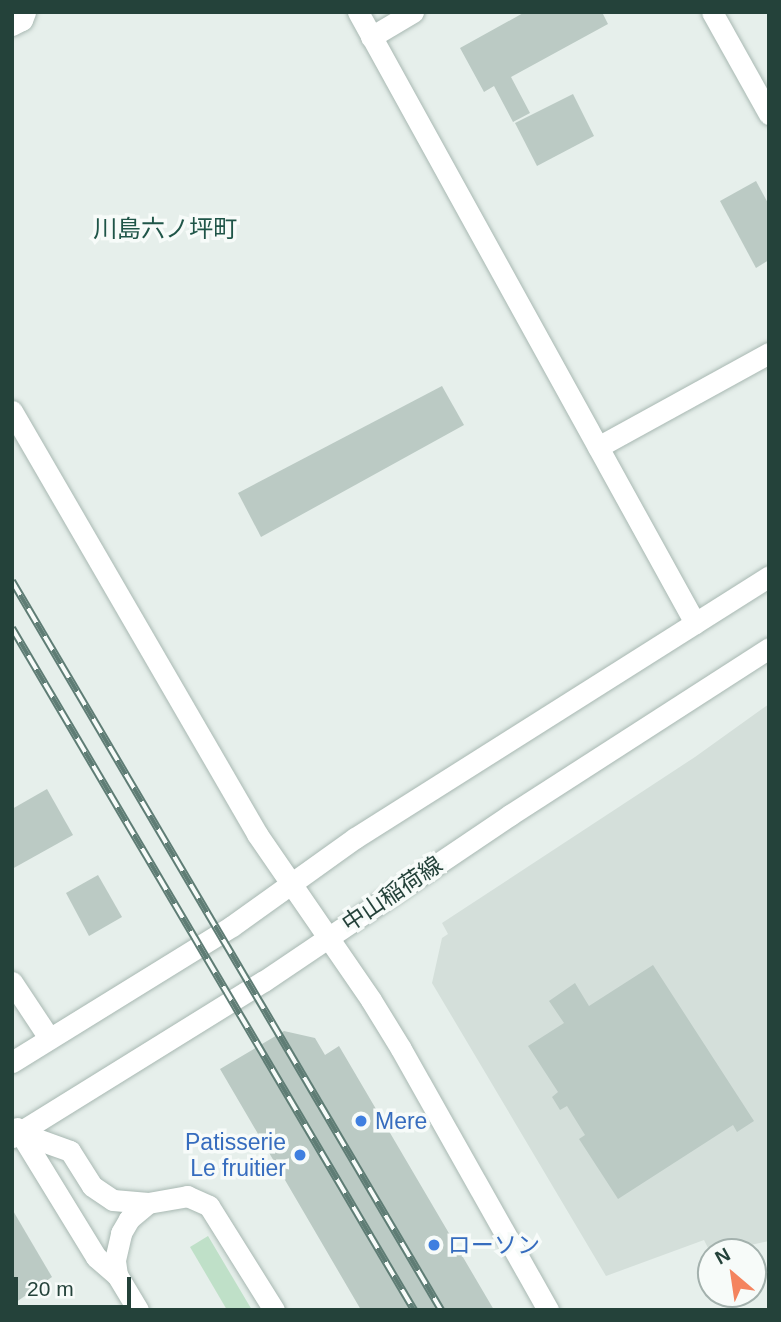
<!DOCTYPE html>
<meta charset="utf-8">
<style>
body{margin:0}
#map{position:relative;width:781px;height:1322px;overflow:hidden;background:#e6efeb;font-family:Arial,"Noto Sans JP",sans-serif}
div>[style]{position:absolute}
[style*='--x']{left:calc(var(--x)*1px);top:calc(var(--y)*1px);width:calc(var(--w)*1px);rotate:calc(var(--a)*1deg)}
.built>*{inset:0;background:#d4dfda}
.green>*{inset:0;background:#bfe0c8}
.building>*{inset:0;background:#bbcac4}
.roads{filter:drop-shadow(0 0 2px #a8b8b2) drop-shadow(0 0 2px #a8b8b2)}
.lane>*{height:21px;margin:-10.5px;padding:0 10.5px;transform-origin:10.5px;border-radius:10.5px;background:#fff}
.street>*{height:21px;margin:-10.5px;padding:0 10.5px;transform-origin:10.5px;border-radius:10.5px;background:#fff}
.secondary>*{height:21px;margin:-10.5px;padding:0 10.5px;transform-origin:10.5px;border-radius:10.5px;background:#fff}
.rail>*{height:8px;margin-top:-4px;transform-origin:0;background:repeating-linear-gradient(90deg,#f7fbf9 0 16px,#5f7d75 0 32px);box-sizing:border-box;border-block:2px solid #5f7d75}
.dots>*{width:19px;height:19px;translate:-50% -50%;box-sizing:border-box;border:4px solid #f7fbf9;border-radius:50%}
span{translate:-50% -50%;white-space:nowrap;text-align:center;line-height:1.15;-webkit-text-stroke:7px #f7fbf9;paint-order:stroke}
.street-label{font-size:23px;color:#24423a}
.shop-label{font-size:23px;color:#366cbe}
.left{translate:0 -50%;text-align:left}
.right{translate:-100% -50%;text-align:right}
.neighbourhood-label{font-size:24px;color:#1f5548}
.frame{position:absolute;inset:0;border:14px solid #24423a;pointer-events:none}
.north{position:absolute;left:697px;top:1238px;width:70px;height:70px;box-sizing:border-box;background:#f7fbf9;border:2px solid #a3b1ad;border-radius:50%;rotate:331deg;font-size:19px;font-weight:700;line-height:28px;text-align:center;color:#24423a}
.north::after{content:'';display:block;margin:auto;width:24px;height:32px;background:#f4845f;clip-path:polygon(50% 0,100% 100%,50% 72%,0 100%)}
.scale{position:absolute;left:14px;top:1277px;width:117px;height:32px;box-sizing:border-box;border:4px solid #24423a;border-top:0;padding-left:9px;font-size:21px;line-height:24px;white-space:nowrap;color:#24423a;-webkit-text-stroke:5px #f7fbf9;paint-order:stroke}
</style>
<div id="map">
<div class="built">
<i style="clip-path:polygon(769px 704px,769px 1241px,711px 1254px,704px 1240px,606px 1276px,432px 983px,442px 938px,448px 934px,442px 923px,695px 757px)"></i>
</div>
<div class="green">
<i style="clip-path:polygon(208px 1236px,252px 1310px,227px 1310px,190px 1247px)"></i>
</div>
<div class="building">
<i style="clip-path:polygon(525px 12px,602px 12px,608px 24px,511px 77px,530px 113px,513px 122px,494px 86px,484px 92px,460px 48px)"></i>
<i style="clip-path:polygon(573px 94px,594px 136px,537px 166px,515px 123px)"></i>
<i style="clip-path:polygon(756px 181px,769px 205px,769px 260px,756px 268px,720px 201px)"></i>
<i style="clip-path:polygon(442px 386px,464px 425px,261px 537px,238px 493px)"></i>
<i style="clip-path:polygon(47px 789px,73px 835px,12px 869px,12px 809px)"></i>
<i style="clip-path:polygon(98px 875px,122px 917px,89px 936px,66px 893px)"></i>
<i style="clip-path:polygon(653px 965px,754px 1121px,737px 1132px,733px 1125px,618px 1199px,579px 1139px,585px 1135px,567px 1106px,560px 1110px,552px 1097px,558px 1092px,528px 1046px,564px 1023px,549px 1001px,575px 983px,589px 1006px)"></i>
<i style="clip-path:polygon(284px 1031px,315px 1038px,325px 1055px,339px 1046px,494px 1310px,361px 1310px,220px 1069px)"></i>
<i style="clip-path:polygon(12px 1209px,52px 1277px,12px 1305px)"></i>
</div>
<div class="roads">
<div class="lane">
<i style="--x:358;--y:12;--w:698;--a:61.12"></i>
<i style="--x:712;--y:12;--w:117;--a:60.8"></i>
<i style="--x:12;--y:25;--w:11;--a:-27"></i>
<i style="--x:22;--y:20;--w:9;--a:-69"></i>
<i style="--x:371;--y:37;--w:49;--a:-30.8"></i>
<i style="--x:598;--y:447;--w:195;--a:-28.8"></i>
</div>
<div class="street">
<i style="--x:12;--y:982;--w:67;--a:56.5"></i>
<i style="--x:17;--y:1128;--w:151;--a:58.5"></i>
<i style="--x:96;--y:1257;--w:28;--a:41"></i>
<i style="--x:117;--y:1275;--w:41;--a:59"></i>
<i style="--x:20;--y:1133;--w:53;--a:19.8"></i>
<i style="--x:70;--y:1151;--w:41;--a:57.8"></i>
<i style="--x:92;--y:1186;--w:25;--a:34"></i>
<i style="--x:113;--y:1200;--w:35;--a:5"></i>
<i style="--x:148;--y:1203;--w:40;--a:-10"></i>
<i style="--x:187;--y:1196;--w:24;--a:24"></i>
<i style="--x:209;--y:1206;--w:123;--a:58"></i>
<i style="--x:117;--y:1275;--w:15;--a:-98"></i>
<i style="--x:115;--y:1260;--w:28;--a:-77"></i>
<i style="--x:121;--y:1233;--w:16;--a:-60"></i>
<i style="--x:129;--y:1219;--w:25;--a:-40"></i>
</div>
<div class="secondary">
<i style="--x:12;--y:411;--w:489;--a:59.9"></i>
<i style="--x:257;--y:834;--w:201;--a:55.5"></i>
<i style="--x:371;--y:1000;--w:57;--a:58.5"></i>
<i style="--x:401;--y:1049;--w:300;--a:60.6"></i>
<i style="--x:12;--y:1062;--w:259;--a:-31.7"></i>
<i style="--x:232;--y:926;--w:151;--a:-35.6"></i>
<i style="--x:355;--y:838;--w:490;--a:-32.3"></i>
<i style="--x:12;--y:1137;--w:296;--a:-31.8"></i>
<i style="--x:264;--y:981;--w:297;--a:-34"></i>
<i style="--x:510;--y:815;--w:308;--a:-32.8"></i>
</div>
</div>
<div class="rail">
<i style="--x:12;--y:581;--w:846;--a:59.52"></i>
<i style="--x:12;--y:628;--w:792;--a:59.48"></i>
</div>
<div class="dots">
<i style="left:361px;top:1121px;background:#3f7fe0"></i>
<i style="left:300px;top:1155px;background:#3f7fe0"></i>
<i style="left:434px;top:1245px;background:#3f7fe0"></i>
</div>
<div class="street-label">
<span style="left:392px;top:894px;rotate:-34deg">中山稲荷線</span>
</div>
<div class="shop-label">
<span class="left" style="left:375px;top:1121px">Mere</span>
<span class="right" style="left:286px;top:1155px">Patisserie<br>Le fruitier</span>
<span class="left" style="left:448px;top:1245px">ローソン</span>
</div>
<div class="neighbourhood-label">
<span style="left:165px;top:229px">川島六ノ坪町</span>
</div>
<div class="frame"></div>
<div class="north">N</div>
<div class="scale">20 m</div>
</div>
